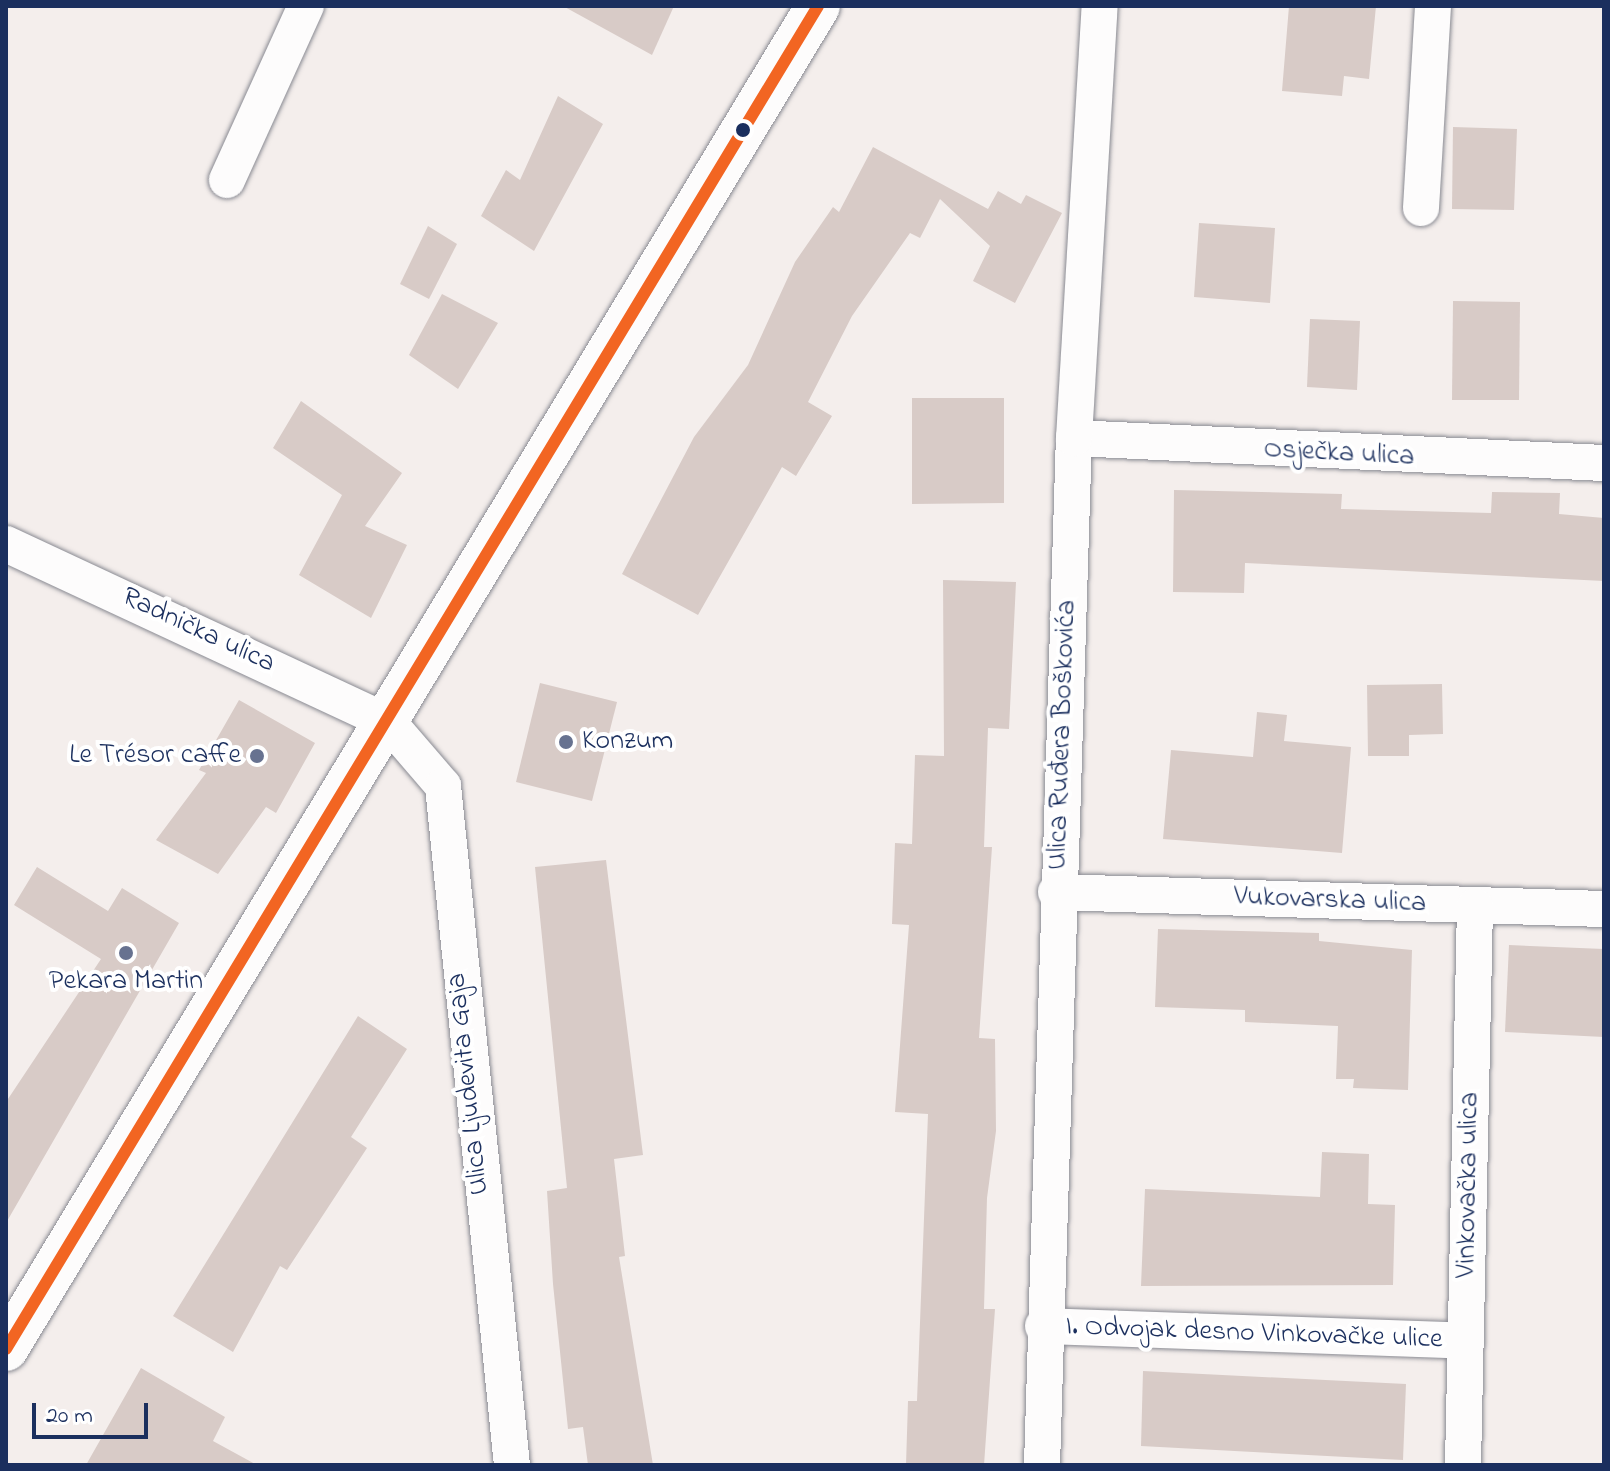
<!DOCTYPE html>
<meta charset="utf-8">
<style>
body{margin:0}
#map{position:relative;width:1610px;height:1471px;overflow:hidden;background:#f4eeec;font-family:"Indie Flower",sans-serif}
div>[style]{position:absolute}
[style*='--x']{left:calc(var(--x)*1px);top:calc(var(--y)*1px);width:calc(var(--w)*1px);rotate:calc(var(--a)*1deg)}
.building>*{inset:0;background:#d8cbc7}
.roads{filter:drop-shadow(0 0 2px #898a92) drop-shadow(0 0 2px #898a92)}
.minor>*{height:36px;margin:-18px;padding:0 18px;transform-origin:18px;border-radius:18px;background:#fdfcfc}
.primary>*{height:44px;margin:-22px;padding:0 22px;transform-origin:22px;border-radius:22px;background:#fdfcfc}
.bus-1>*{height:12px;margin:-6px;padding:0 6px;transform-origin:6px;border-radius:6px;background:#f26522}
.dots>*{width:22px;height:22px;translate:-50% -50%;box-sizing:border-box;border:4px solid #fff;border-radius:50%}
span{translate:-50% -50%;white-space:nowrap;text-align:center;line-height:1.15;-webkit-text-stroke:8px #fff;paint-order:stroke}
.street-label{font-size:28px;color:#1b2f5e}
.poi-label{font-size:28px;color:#1b2f5e}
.left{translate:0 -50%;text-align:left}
.right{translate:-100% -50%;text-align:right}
.frame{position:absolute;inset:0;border:8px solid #1b2f5e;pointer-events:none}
.scale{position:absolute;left:32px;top:1403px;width:116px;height:36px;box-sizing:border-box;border:4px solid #1b2f5e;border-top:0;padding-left:10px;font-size:24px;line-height:28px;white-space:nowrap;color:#1b2f5e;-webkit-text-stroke:6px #fff;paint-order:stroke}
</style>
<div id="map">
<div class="building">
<i style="clip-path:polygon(563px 6px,674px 6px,652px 55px)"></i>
<i style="clip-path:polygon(1289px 6px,1376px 6px,1369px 79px,1344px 76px,1342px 96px,1282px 91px)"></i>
<i style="clip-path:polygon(558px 96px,603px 124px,534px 251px,481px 216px,506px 170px,520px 180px)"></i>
<i style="clip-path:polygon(1453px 127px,1517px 129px,1514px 210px,1452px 209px)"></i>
<i style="clip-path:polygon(873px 147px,988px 209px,998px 191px,1021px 204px,1026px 195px,1062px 213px,1015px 303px,973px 281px,990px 246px,940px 199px,920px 238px,910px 233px,852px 316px,808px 402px,832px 416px,796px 476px,782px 467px,698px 615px,622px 574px,694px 437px,748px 365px,795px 262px,833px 207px,839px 212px)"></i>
<i style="clip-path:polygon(1199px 223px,1275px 228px,1270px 303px,1194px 297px)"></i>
<i style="clip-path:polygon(428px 226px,457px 244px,429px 299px,400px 284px)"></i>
<i style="clip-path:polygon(442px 294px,498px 323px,458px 389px,409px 355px)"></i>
<i style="clip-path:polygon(1453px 301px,1520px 302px,1519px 400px,1452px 400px)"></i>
<i style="clip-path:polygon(1310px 319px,1360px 321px,1357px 390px,1307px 387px)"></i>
<i style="clip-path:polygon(912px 398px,1004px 398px,1004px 503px,912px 504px)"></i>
<i style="clip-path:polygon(301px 401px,402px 473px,365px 526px,407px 545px,371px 618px,299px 575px,342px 495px,273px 448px)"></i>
<i style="clip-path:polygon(1174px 490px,1342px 494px,1341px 509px,1491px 513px,1492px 492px,1560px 493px,1559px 514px,1604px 518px,1604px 581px,1245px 563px,1244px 593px,1173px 592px)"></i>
<i style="clip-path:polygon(943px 580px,1016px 582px,1009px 729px,988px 728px,984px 847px,992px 847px,979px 1038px,995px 1039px,996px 1131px,987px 1198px,984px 1309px,995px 1309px,984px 1465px,906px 1465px,908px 1401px,917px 1401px,928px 1114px,895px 1112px,909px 925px,892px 924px,895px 843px,912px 844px,915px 755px,944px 756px)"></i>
<i style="clip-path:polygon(540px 683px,617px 702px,592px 801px,516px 782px)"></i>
<i style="clip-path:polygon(1442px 684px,1443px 734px,1409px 735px,1409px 756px,1368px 756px,1367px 685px)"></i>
<i style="clip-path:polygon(239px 700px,315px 743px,276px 813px,266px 807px,218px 874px,156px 840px,206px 773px,199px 770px)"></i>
<i style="clip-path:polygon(1257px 712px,1287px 715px,1284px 741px,1351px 747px,1342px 853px,1163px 839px,1171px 750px,1253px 757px)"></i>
<i style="clip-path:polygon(606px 860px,643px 1155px,614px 1159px,625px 1256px,619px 1257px,653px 1465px,588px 1465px,583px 1427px,568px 1429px,553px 1284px,547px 1191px,567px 1188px,535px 867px)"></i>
<i style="clip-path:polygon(37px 867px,108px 911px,122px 888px,179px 923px,6px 1223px,6px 1102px,101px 959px,14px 905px)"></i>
<i style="clip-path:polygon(1158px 929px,1319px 933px,1319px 941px,1412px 950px,1408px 1090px,1353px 1088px,1354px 1079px,1336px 1079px,1338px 1026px,1245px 1022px,1245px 1010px,1155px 1007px)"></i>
<i style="clip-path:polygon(1509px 945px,1604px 949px,1604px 1037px,1505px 1032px)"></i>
<i style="clip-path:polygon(358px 1016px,407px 1049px,351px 1137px,367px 1148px,287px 1270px,280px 1266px,233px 1352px,173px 1316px)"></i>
<i style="clip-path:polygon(1322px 1152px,1369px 1154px,1368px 1204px,1395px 1205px,1393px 1285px,1141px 1286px,1145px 1189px,1320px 1197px)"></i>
<i style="clip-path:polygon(141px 1368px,225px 1417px,213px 1441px,257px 1465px,86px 1465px)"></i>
<i style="clip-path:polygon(1143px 1371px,1406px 1384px,1403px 1460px,1141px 1446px)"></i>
</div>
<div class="roads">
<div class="minor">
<i style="--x:227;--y:180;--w:191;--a:-65.6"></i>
<i style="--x:1421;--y:208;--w:202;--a:-86.6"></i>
<i style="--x:1074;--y:438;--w:531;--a:2.7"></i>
<i style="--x:6;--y:544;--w:421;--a:25"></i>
<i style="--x:388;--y:722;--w:84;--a:49.3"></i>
<i style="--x:443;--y:786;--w:682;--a:84.2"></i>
<i style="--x:1056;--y:892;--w:548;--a:1.78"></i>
<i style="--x:1043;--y:1326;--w:422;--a:2"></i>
<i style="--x:1042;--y:1465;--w:1027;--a:-88.22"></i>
<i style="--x:1074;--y:438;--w:433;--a:-86.6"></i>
<i style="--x:1463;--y:1465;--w:559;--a:-88.77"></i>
</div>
<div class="primary">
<i style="--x:6;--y:1349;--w:1569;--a:-58.84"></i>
</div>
</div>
<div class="bus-1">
<i style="--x:6;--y:1349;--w:1569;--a:-58.84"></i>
</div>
<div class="dots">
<i style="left:743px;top:130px;background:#1b2f5e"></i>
<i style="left:566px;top:742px;background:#677290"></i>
<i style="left:257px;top:756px;background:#677290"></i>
<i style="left:126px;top:953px;background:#677290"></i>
</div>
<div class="street-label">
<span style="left:1339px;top:454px;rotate:3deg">Osječka ulica</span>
<span style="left:198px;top:631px;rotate:25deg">Radnička ulica</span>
<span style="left:1063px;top:735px;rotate:-88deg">Ulica Ruđera Boškovića</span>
<span style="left:1330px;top:901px;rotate:2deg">Vukovarska ulica</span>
<span style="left:469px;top:1084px;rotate:-96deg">Ulica Ljudevita Gaja</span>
<span style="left:1469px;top:1185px;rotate:-89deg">Vinkovačka ulica</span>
<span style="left:1254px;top:1334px;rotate:2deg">I. Odvojak desno Vinkovačke ulice</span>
</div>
<div class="poi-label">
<span class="left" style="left:582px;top:742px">Konzum</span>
<span class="right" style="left:241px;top:756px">Le Trésor caffe</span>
<span style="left:126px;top:982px">Pekara Martin</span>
</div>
<div class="frame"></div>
<div class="scale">20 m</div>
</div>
